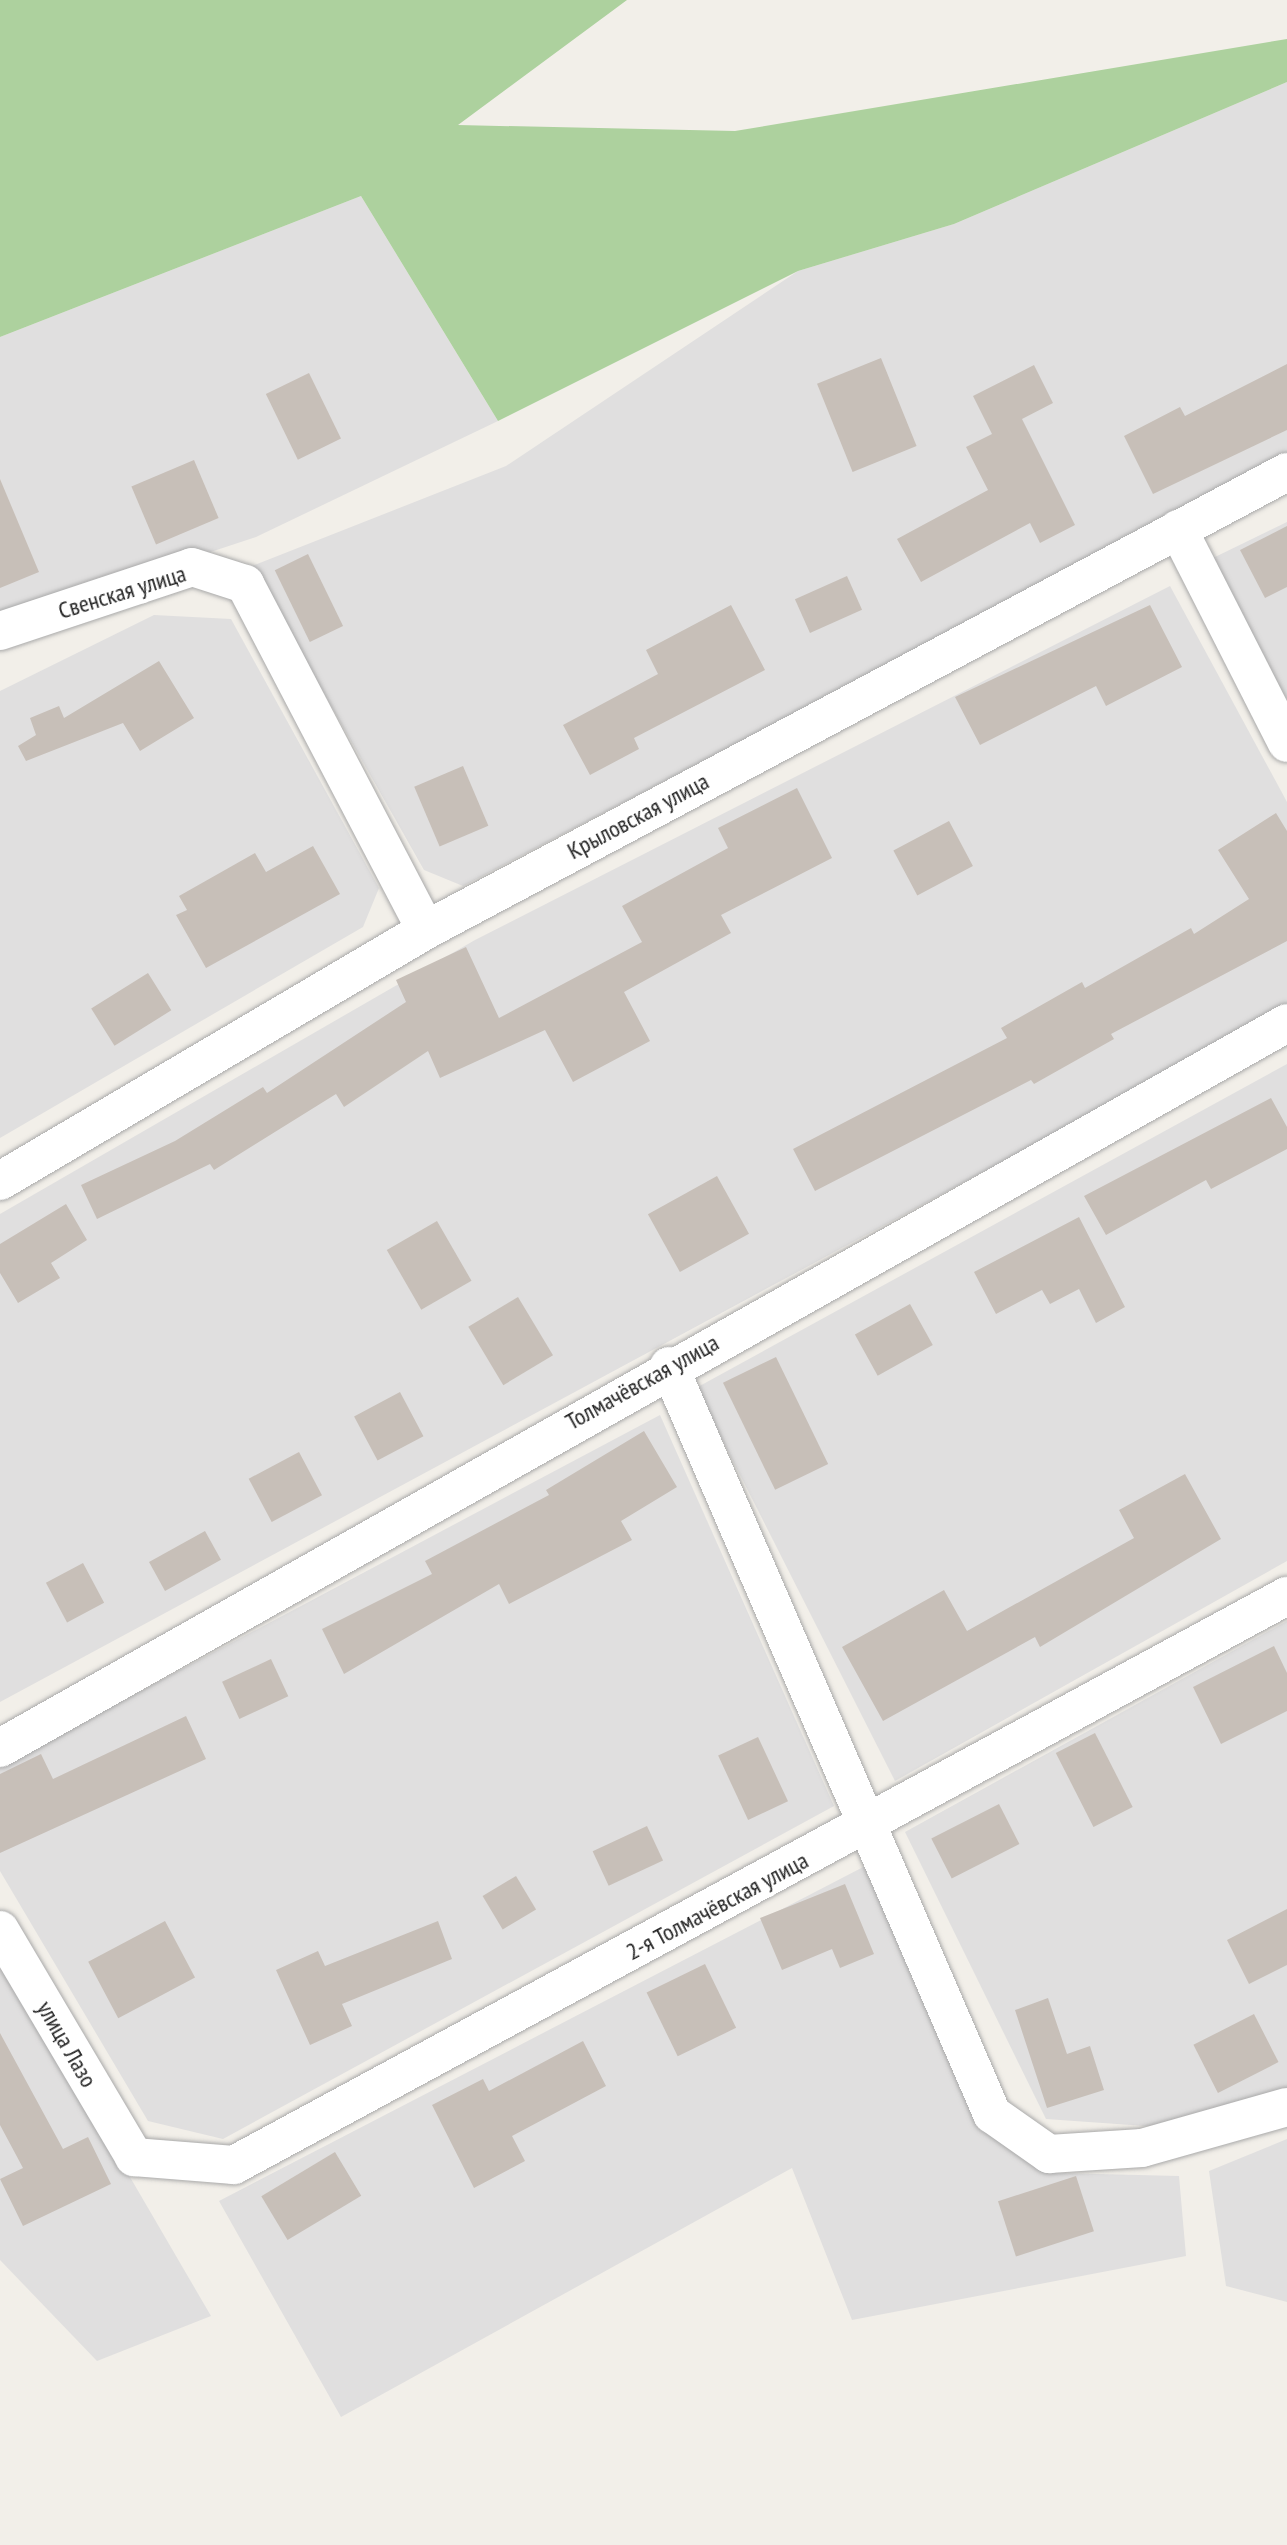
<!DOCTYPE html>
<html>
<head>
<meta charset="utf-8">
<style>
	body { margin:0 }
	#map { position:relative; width:1287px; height:2545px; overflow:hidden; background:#f2efe9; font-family:"PT Sans Narrow",sans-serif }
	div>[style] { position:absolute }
	.residential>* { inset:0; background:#e0dfdf }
	.forest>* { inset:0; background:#add19e }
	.building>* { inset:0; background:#c7bfb8; transform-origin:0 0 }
	.roads { filter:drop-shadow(0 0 2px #a9a9a9) drop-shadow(0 0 2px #a9a9a9) }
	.street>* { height:38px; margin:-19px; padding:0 19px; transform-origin:19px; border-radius:19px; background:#fff }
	span { translate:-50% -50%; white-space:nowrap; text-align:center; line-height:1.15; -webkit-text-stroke:8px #fff; paint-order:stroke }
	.street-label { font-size:24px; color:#222 }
</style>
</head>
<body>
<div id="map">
	<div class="residential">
		<div style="clip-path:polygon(1287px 82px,1287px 471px,1010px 601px,463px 886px,424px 870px,252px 566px,506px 466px,798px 271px,954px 224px)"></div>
		<div style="clip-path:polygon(361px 196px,498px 421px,256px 537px,150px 572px,0 636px,0 337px)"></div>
		<div style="clip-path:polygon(1287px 522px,1287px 700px,1213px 558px)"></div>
		<div style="clip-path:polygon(1170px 586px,1287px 802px,1287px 1008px,0 1702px,0 1214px,475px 940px)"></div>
		<div style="clip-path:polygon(154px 615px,231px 619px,379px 888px,363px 927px,0 1138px,0 691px)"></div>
		<div style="clip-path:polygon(1287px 1064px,1287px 1561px,895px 1781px,696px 1388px)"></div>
		<div style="clip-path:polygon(660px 1415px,834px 1806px,223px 2139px,148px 2121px,0 1871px,0 1766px)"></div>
		<div style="clip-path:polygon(1287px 1621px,1287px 2093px,1202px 2130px,1046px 2119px,905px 1832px)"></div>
		<div style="clip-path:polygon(869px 1864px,1024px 2151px,1057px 2173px,1179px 2176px,1186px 2256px,852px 2320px,792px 2168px,341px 2417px,219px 2201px)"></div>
		<div style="clip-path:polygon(0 1954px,211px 2316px,97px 2361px,0 2260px)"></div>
		<div style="clip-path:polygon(1287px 2139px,1287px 2302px,1226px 2286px,1209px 2171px)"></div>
	</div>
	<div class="forest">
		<div style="clip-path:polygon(0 0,627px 0,458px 125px,735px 131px,1287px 39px,1287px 82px,954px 224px,798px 271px,498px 421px,361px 196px,0 337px)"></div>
	</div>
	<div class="building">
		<div style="left:881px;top:358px;width:95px;height:69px;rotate:68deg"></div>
		<div style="clip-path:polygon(1287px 364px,1287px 430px,1153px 494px,1124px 436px,1180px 407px,1185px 416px)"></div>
		<div style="clip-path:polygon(1034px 365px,1053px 403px,1022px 419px,1075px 525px,1040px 543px,1030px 523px,921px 582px,897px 539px,988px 490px,966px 447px,992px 434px,973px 396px)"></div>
		<div style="left:309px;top:373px;width:73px;height:48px;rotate:64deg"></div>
		<div style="left:194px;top:460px;width:63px;height:68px;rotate:67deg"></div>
		<div style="clip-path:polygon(0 479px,39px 572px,0 588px)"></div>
		<div style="clip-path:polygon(1287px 526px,1287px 587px,1265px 598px,1240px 550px)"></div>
		<div style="left:308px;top:554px;width:80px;height:37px;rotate:64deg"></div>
		<div style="left:847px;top:576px;width:37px;height:57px;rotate:66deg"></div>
		<div style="clip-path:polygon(731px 605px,765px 670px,634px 738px,639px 749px,590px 775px,563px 725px,658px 674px,646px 650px)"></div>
		<div style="clip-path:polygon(1150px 605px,1182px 667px,1106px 706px,1096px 686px,980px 745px,955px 697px)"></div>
		<div style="clip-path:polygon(159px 661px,194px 718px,140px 751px,123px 723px,26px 761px,18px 746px,36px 735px,30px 718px,59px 706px,64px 718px)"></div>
		<div style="left:463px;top:766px;width:65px;height:53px;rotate:67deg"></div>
		<div style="clip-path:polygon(797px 788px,832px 858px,721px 915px,731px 933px,624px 992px,650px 1041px,573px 1082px,545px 1030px,440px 1078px,428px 1051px,344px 1107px,336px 1094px,214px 1170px,210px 1164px,97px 1219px,81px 1185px,175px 1141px,263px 1087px,267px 1093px,406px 1002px,396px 980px,466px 947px,499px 1018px,642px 942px,622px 906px,728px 848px,718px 828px)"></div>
		<div style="clip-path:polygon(1276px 813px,1287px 831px,1287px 941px,1111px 1034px,1114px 1039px,1034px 1084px,1031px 1080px,815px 1191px,793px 1149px,1007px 1038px,1001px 1028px,1082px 982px,1085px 988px,1191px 928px,1194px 934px,1249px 899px,1218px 850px)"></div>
		<div style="left:949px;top:821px;width:51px;height:63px;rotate:62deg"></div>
		<div style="clip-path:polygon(313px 846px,340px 894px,206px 968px,176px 915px,187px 910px,179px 896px,255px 853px,266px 872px)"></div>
		<div style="left:148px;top:973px;width:44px;height:67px;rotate:58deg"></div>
		<div style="clip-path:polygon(1271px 1098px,1287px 1127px,1287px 1149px,1211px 1189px,1206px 1180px,1106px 1235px,1084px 1196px)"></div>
		<div style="left:717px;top:1176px;width:66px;height:79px;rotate:61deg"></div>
		<div style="clip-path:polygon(66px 1204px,87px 1240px,51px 1263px,60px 1278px,18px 1303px,0 1273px,0 1244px)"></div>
		<div style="clip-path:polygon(1079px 1217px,1125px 1307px,1096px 1323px,1079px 1289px,1050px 1304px,1042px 1290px,996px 1314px,974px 1272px)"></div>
		<div style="left:437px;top:1221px;width:69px;height:58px;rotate:60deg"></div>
		<div style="left:518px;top:1297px;width:68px;height:58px;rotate:59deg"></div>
		<div style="left:910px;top:1304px;width:47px;height:63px;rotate:61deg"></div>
		<div style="left:776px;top:1357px;width:119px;height:59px;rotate:64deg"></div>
		<div style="left:400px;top:1392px;width:50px;height:52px;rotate:62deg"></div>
		<div style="clip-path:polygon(644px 1431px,677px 1487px,621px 1521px,632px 1540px,509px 1604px,499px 1584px,344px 1674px,322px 1629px,432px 1574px,425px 1561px,549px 1495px,546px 1490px)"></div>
		<div style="left:299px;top:1452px;width:49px;height:57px;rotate:62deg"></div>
		<div style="clip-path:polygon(1185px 1474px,1221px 1539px,1040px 1647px,1035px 1637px,883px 1721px,842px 1647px,944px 1590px,967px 1631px,1134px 1538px,1119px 1510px)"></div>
		<div style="left:205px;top:1531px;width:33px;height:64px;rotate:61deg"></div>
		<div style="left:83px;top:1563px;width:45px;height:42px;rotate:62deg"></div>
		<div style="clip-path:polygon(1274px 1646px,1287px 1673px,1287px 1711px,1221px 1744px,1193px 1687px)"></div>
		<div style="left:271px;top:1659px;width:41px;height:54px;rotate:65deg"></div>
		<div style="clip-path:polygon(186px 1716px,206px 1759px,0 1853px,0 1774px,41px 1754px,53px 1779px)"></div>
		<div style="left:1095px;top:1733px;width:83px;height:44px;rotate:63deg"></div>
		<div style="left:758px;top:1737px;width:71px;height:44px;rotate:65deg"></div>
		<div style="left:999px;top:1804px;width:45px;height:76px;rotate:63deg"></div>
		<div style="left:647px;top:1826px;width:38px;height:60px;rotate:65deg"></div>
		<div style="left:516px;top:1876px;width:39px;height:39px;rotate:59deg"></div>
		<div style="clip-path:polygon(845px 1884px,874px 1954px,840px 1968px,832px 1949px,782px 1970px,760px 1918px)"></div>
		<div style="clip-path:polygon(1287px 1909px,1287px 1965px,1249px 1984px,1227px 1940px)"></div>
		<div style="left:165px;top:1921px;width:64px;height:87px;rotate:62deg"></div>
		<div style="clip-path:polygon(438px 1921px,452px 1959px,342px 2004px,352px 2026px,310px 2045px,276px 1970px,318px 1951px,325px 1966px)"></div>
		<div style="left:705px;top:1964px;width:71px;height:65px;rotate:64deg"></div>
		<div style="clip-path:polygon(1048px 1998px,1067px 2054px,1090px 2046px,1104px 2090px,1047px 2108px,1015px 2010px)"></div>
		<div style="left:1254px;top:2014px;width:54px;height:68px;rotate:63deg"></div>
		<div style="clip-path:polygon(0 2033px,63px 2149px,88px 2137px,111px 2184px,23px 2226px,0 2179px,23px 2168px,0 2125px)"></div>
		<div style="clip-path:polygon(583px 2041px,606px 2086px,512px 2136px,525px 2161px,474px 2188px,432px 2105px,483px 2079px,489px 2091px)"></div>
		<div style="left:335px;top:2152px;width:51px;height:86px;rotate:59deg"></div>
		<div style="left:1076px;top:2176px;width:58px;height:82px;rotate:72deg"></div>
	</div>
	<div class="roads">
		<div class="street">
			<div style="left:1178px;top:529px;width:240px;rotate:63deg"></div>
			<div style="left:0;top:631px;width:202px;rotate:-18.4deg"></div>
			<div style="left:192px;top:567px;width:56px;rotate:17.8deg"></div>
			<div style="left:245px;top:584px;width:390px;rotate:62.4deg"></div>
			<div style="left:0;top:1181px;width:494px;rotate:-30.5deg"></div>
			<div style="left:426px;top:930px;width:975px;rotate:-28.01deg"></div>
			<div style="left:669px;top:1366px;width:815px;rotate:66.64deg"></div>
			<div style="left:992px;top:2114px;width:70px;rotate:35.1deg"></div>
			<div style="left:1049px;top:2154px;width:93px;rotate:-3.7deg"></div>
			<div style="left:1142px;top:2148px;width:151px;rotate:-15.8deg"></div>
			<div style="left:0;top:1748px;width:1477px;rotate:-29.39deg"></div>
			<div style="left:0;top:1930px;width:264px;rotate:59.4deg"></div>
			<div style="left:134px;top:2157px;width:100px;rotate:4.6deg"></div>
			<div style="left:234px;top:2165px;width:1197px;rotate:-28.39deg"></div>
		</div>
	</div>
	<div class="street-label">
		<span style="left:122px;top:592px;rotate:-17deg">Свенская улица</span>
		<span style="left:638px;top:816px;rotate:-28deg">Крыловская улица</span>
		<span style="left:642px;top:1382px;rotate:-29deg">Толмачёвская улица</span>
		<span style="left:717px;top:1906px;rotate:-28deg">2-я Толмачёвская улица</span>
		<span style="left:67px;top:2044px;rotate:60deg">улица Лазо</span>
	</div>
</div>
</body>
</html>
